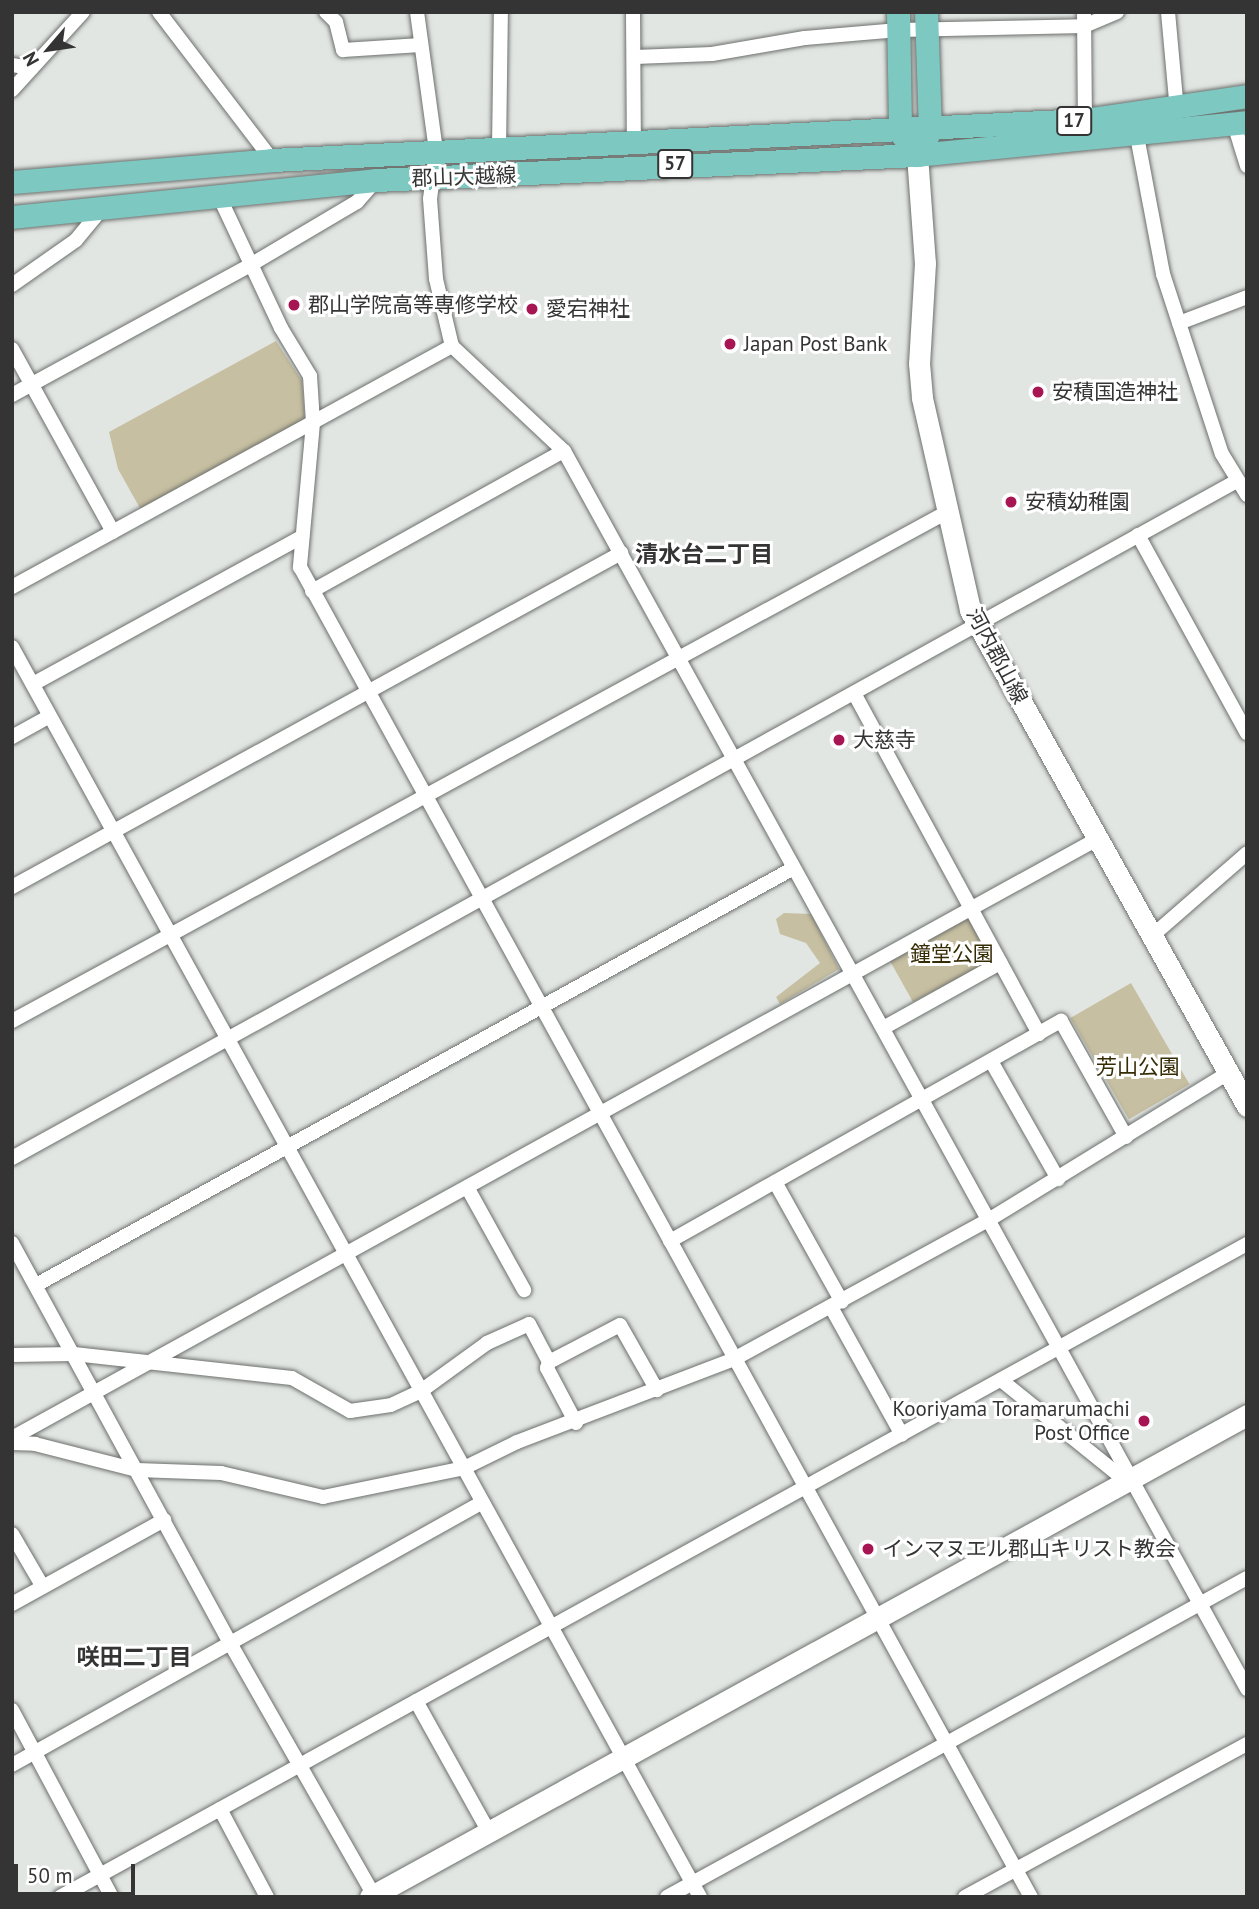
<!DOCTYPE html>
<html>
<head>
<meta charset="utf-8">
<style>
	body { margin:0 }
	#map { position:relative; width:1259px; height:1909px; overflow:hidden; background:#e2e6e3; font-family:"PT Sans","Noto Sans JP",sans-serif }
	div>[style] { position:absolute }
	.green>* { inset:0; background:#c7bfa1; transform-origin:0 0 }
	.roads { filter:drop-shadow(0 0 2px #6c706d) drop-shadow(0 0 2px #6c706d) }
	.street>* { height:14px; margin:-7px; padding:0 7px; transform-origin:7px; border-radius:7px; background:#fff }
	.secondary>* { height:21px; margin:-10.5px; padding:0 10.5px; transform-origin:10.5px; border-radius:10.5px; background:#fff }
	.primary>* { height:23px; margin:-11.5px; padding:0 11.5px; transform-origin:11.5px; border-radius:11.5px; background:#7ec8c2 }
	.dots>* { width:19px; height:19px; translate:-50% -50%; box-sizing:border-box; border:4px solid #fff; border-radius:50% }
	span { translate:-50% -50%; white-space:nowrap; text-align:center; line-height:1.15; -webkit-text-stroke:6px #fff; paint-order:stroke }
	.shield-label span { padding:2px 5px; background:#fff; border:2px solid; border-radius:5px; -webkit-text-stroke-width:0 }
	.shield-label { font-size:19px; color:#333433; font-weight:700 }
	.street-label { font-size:21px; color:#333433 }
	.poi-label { font-size:21px; color:#333433 }
	.left { translate:0 -50%; text-align:left }
	.right { translate:-100% -50%; text-align:right }
	.park-label { font-size:21px; color:#362c04 }
	.neighbourhood-label { font-size:23px; color:#333433; font-weight:700 }
	.frame { position:absolute; inset:0; border:14px solid #333433; pointer-events:none }
	.north { position:absolute; left:14px; top:14px; width:70px; height:70px; -webkit-text-stroke:5px #fff; paint-order:stroke; rotate:241deg; font-size:19px; font-weight:700; line-height:28px; text-align:center; color:#333433 }
	.north::after { content:''; display:block; margin:auto; width:24px; height:32px; background:#333433; clip-path:polygon(50% 0,100% 100%,50% 72%,0 100%) }
	.scale { position:absolute; left:14px; top:1864px; width:121px; height:32px; box-sizing:border-box; border:4px solid #333433; border-top:0; padding-left:9px; font-size:21px; line-height:24px; white-space:nowrap; color:#333433; -webkit-text-stroke:5px #fff; paint-order:stroke }
</style>
</head>
<body>
<div id="map">
	<div class="green">
		<div style="clip-path:polygon(276px 341px,302px 381px,305px 421px,141px 510px,118px 469px,109px 432px)"></div>
		<div style="clip-path:polygon(784px 913px,811px 914px,839px 969px,780px 1004px,776px 997px,820px 963px,806px 943px,780px 934px,776px 919px)"></div>
		<div style="clip-path:polygon(968px 917px,990px 956px,988px 963px,913px 1002px,890px 961px)"></div>
		<div style="left:1131px;top:983px;width:117px;height:70px;rotate:60deg"></div>
	</div>
	<div class="roads">
		<div class="street">
			<div style="left:159px;top:12px;width:186px;rotate:52.6deg"></div>
			<div style="left:326px;top:12px;width:14px;rotate:45deg"></div>
			<div style="left:336px;top:22px;width:29px;rotate:76deg"></div>
			<div style="left:343px;top:50px;width:78px;rotate:-3.7deg"></div>
			<div style="left:417px;top:12px;width:140px;rotate:82.2deg"></div>
			<div style="left:436px;top:151px;width:48px;rotate:97.1deg"></div>
			<div style="left:430px;top:199px;width:80px;rotate:85.7deg"></div>
			<div style="left:436px;top:279px;width:69px;rotate:76.6deg"></div>
			<div style="left:452px;top:346px;width:154px;rotate:43.2deg"></div>
			<div style="left:564px;top:451px;width:1414px;rotate:61.11deg"></div>
			<div style="left:633px;top:12px;width:130px;rotate:89.6deg"></div>
			<div style="left:1084px;top:12px;width:108px;rotate:89.5deg"></div>
			<div style="left:1168px;top:12px;width:98px;rotate:84.8deg"></div>
			<div style="left:635px;top:57px;width:77px;rotate:-2.2deg"></div>
			<div style="left:712px;top:54px;width:94px;rotate:-9.8deg"></div>
			<div style="left:805px;top:38px;width:94px;rotate:-4.9deg"></div>
			<div style="left:899px;top:30px;width:185px;rotate:-1.2deg"></div>
			<div style="left:1084px;top:26px;width:36px;rotate:-23deg"></div>
			<div style="left:12px;top:65px;width:20px;rotate:9deg"></div>
			<div style="left:12px;top:90px;width:105px;rotate:-47.7deg"></div>
			<div style="left:1234px;top:124px;width:44px;rotate:72.8deg"></div>
			<div style="left:1137px;top:136px;width:140px;rotate:79.3deg"></div>
			<div style="left:1163px;top:274px;width:189px;rotate:71.9deg"></div>
			<div style="left:1222px;top:454px;width:48px;rotate:58.6deg"></div>
			<div style="left:499px;top:148px;width:136px;rotate:-89.2deg"></div>
			<div style="left:218px;top:194px;width:148px;rotate:64.8deg"></div>
			<div style="left:281px;top:328px;width:56px;rotate:58.9deg"></div>
			<div style="left:310px;top:376px;width:47px;rotate:86.3deg"></div>
			<div style="left:313px;top:423px;width:145px;rotate:95.2deg"></div>
			<div style="left:300px;top:567px;width:1518px;rotate:61.21deg"></div>
			<div style="left:12px;top:285px;width:78px;rotate:-35.1deg"></div>
			<div style="left:76px;top:240px;width:45px;rotate:-50.4deg"></div>
			<div style="left:1179px;top:323px;width:73px;rotate:-20.9deg"></div>
			<div style="left:12px;top:349px;width:209px;rotate:61.1deg"></div>
			<div style="left:12px;top:395px;width:273px;rotate:-28.6deg"></div>
			<div style="left:252px;top:264px;width:122px;rotate:-30.6deg"></div>
			<div style="left:357px;top:202px;width:29px;rotate:-49deg"></div>
			<div style="left:1138px;top:535px;width:226px;rotate:61.2deg"></div>
			<div style="left:12px;top:587px;width:502px;rotate:-28.71deg"></div>
			<div style="left:312px;top:591px;width:288px;rotate:-29.1deg"></div>
			<div style="left:12px;top:647px;width:1427px;rotate:61.17deg"></div>
			<div style="left:33px;top:684px;width:307px;rotate:-28.7deg"></div>
			<div style="left:854px;top:693px;width:388px;rotate:61.5deg"></div>
			<div style="left:12px;top:737px;width:43px;rotate:-28.9deg"></div>
			<div style="left:12px;top:887px;width:695px;rotate:-28.74deg"></div>
			<div style="left:1152px;top:936px;width:126px;rotate:-41.1deg"></div>
			<div style="left:12px;top:1021px;width:1065px;rotate:-28.56deg"></div>
			<div style="left:885px;top:1027px;width:132px;rotate:-29.1deg"></div>
			<div style="left:991px;top:1061px;width:136px;rotate:60.4deg"></div>
			<div style="left:12px;top:1158px;width:1397px;rotate:-28.93deg"></div>
			<div style="left:775px;top:1182px;width:137px;rotate:60.8deg"></div>
			<div style="left:467px;top:1187px;width:118px;rotate:61deg"></div>
			<div style="left:670px;top:1241px;width:449px;rotate:-29.4deg"></div>
			<div style="left:1061px;top:1021px;width:133px;rotate:60.7deg"></div>
			<div style="left:12px;top:1243px;width:456px;rotate:61.4deg"></div>
			<div style="left:230px;top:1643px;width:292px;rotate:60.3deg"></div>
			<div style="left:36px;top:1285px;width:865px;rotate:-28.82deg"></div>
			<div style="left:831px;top:1307px;width:146px;rotate:61deg"></div>
			<div style="left:12px;top:1355px;width:62px;rotate:-0.9deg"></div>
			<div style="left:74px;top:1354px;width:219px;rotate:6.3deg"></div>
			<div style="left:292px;top:1378px;width:67px;rotate:29.6deg"></div>
			<div style="left:350px;top:1411px;width:41px;rotate:-8.3deg"></div>
			<div style="left:391px;top:1405px;width:33px;rotate:-25deg"></div>
			<div style="left:421px;top:1391px;width:82px;rotate:-36deg"></div>
			<div style="left:487px;top:1343px;width:46px;rotate:-24.3deg"></div>
			<div style="left:529px;top:1324px;width:43px;rotate:62.2deg"></div>
			<div style="left:1001px;top:1380px;width:159px;rotate:38.9deg"></div>
			<div style="left:576px;top:1423px;width:62px;rotate:-117.8deg"></div>
			<div style="left:547px;top:1368px;width:6px;rotate:-72deg"></div>
			<div style="left:549px;top:1362px;width:80px;rotate:-27.5deg"></div>
			<div style="left:620px;top:1325px;width:75px;rotate:60.4deg"></div>
			<div style="left:12px;top:1438px;width:1242px;rotate:-28.9deg"></div>
			<div style="left:12px;top:1443px;width:23px;rotate:2deg"></div>
			<div style="left:35px;top:1444px;width:105px;rotate:14.3deg"></div>
			<div style="left:137px;top:1470px;width:84px;rotate:2deg"></div>
			<div style="left:221px;top:1473px;width:105px;rotate:13.2deg"></div>
			<div style="left:323px;top:1497px;width:144px;rotate:-11.6deg"></div>
			<div style="left:464px;top:1468px;width:59px;rotate:-26.1deg"></div>
			<div style="left:517px;top:1442px;width:232px;rotate:-20.9deg"></div>
			<div style="left:734px;top:1359px;width:292px;rotate:-28.7deg"></div>
			<div style="left:990px;top:1219px;width:279px;rotate:-31.5deg"></div>
			<div style="left:12px;top:1534px;width:61px;rotate:59.7deg"></div>
			<div style="left:12px;top:1604px;width:174px;rotate:-28.9deg"></div>
			<div style="left:416px;top:1701px;width:150px;rotate:60.9deg"></div>
			<div style="left:12px;top:1710px;width:212px;rotate:61.9deg"></div>
			<div style="left:12px;top:1765px;width:537px;rotate:-29.19deg"></div>
			<div style="left:220px;top:1809px;width:100px;rotate:61.9deg"></div>
			<div style="left:60px;top:1897px;width:1355px;rotate:-28.82deg"></div>
			<div style="left:667px;top:1897px;width:662px;rotate:-28.81deg"></div>
			<div style="left:965px;top:1897px;width:321px;rotate:-28.5deg"></div>
		</div>
		<div class="secondary">
			<div style="left:917px;top:155px;width:108px;rotate:85.8deg"></div>
			<div style="left:925px;top:263px;width:100px;rotate:93.4deg"></div>
			<div style="left:919px;top:363px;width:35px;rotate:85deg"></div>
			<div style="left:922px;top:398px;width:217px;rotate:77.2deg"></div>
			<div style="left:970px;top:610px;width:568px;rotate:60.82deg"></div>
			<div style="left:370px;top:1897px;width:1001px;rotate:-28.79deg"></div>
		</div>
		<div class="primary">
			<div style="left:898px;top:12px;width:120px;rotate:89deg"></div>
			<div style="left:900px;top:132px;width:15px;rotate:53deg"></div>
			<div style="left:923px;top:143px;width:14px;rotate:-60deg"></div>
			<div style="left:930px;top:131px;width:119px;rotate:-91.9deg"></div>
			<div style="left:12px;top:182px;width:261px;rotate:-4.8deg"></div>
			<div style="left:272px;top:160px;width:814px;rotate:-2.82deg"></div>
			<div style="left:1085px;top:120px;width:164px;rotate:-8.4deg"></div>
			<div style="left:12px;top:217px;width:366px;rotate:-5.8deg"></div>
			<div style="left:376px;top:180px;width:542px;rotate:-2.65deg"></div>
			<div style="left:917px;top:155px;width:332px;rotate:-5.7deg"></div>
		</div>
	</div>
	<div class="dots">
		<div style="left:294px;top:305px;background:#a71553"></div>
		<div style="left:532px;top:309px;background:#a71553"></div>
		<div style="left:730px;top:344px;background:#a71553"></div>
		<div style="left:1038px;top:392px;background:#a71553"></div>
		<div style="left:1011px;top:502px;background:#a71553"></div>
		<div style="left:839px;top:740px;background:#a71553"></div>
		<div style="left:1144px;top:1421px;background:#a71553"></div>
		<div style="left:868px;top:1549px;background:#a71553"></div>
	</div>
	<div class="shield-label">
		<span style="left:1074px;top:121px">17</span>
		<span style="left:675px;top:164px">57</span>
	</div>
	<div class="street-label">
		<span style="left:464px;top:177px;rotate:-2deg">郡山大越線</span>
		<span style="left:997px;top:656px;rotate:62deg">河内郡山線</span>
	</div>
	<div class="poi-label">
		<span class="left" style="left:308px;top:305px">郡山学院高等専修学校</span>
		<span class="left" style="left:546px;top:309px">愛宕神社</span>
		<span class="left" style="left:744px;top:344px">Japan Post Bank</span>
		<span class="left" style="left:1052px;top:392px">安積国造神社</span>
		<span class="left" style="left:1025px;top:502px">安積幼稚園</span>
		<span class="left" style="left:853px;top:740px">大慈寺</span>
		<span class="right" style="left:1130px;top:1421px">Kooriyama Toramarumachi<br>Post Office</span>
		<span class="left" style="left:882px;top:1549px">インマヌエル郡山キリスト教会</span>
	</div>
	<div class="park-label">
		<span style="left:952px;top:954px">鐘堂公園</span>
		<span style="left:1138px;top:1067px">芳山公園</span>
	</div>
	<div class="neighbourhood-label">
		<span style="left:704px;top:554px">清水台二丁目</span>
		<span style="left:134px;top:1657px">咲田二丁目</span>
	</div>
	<div class="frame"></div>
	<div class="north">N</div>
	<div class="scale">50 m</div>
</div>
</body>
</html>
